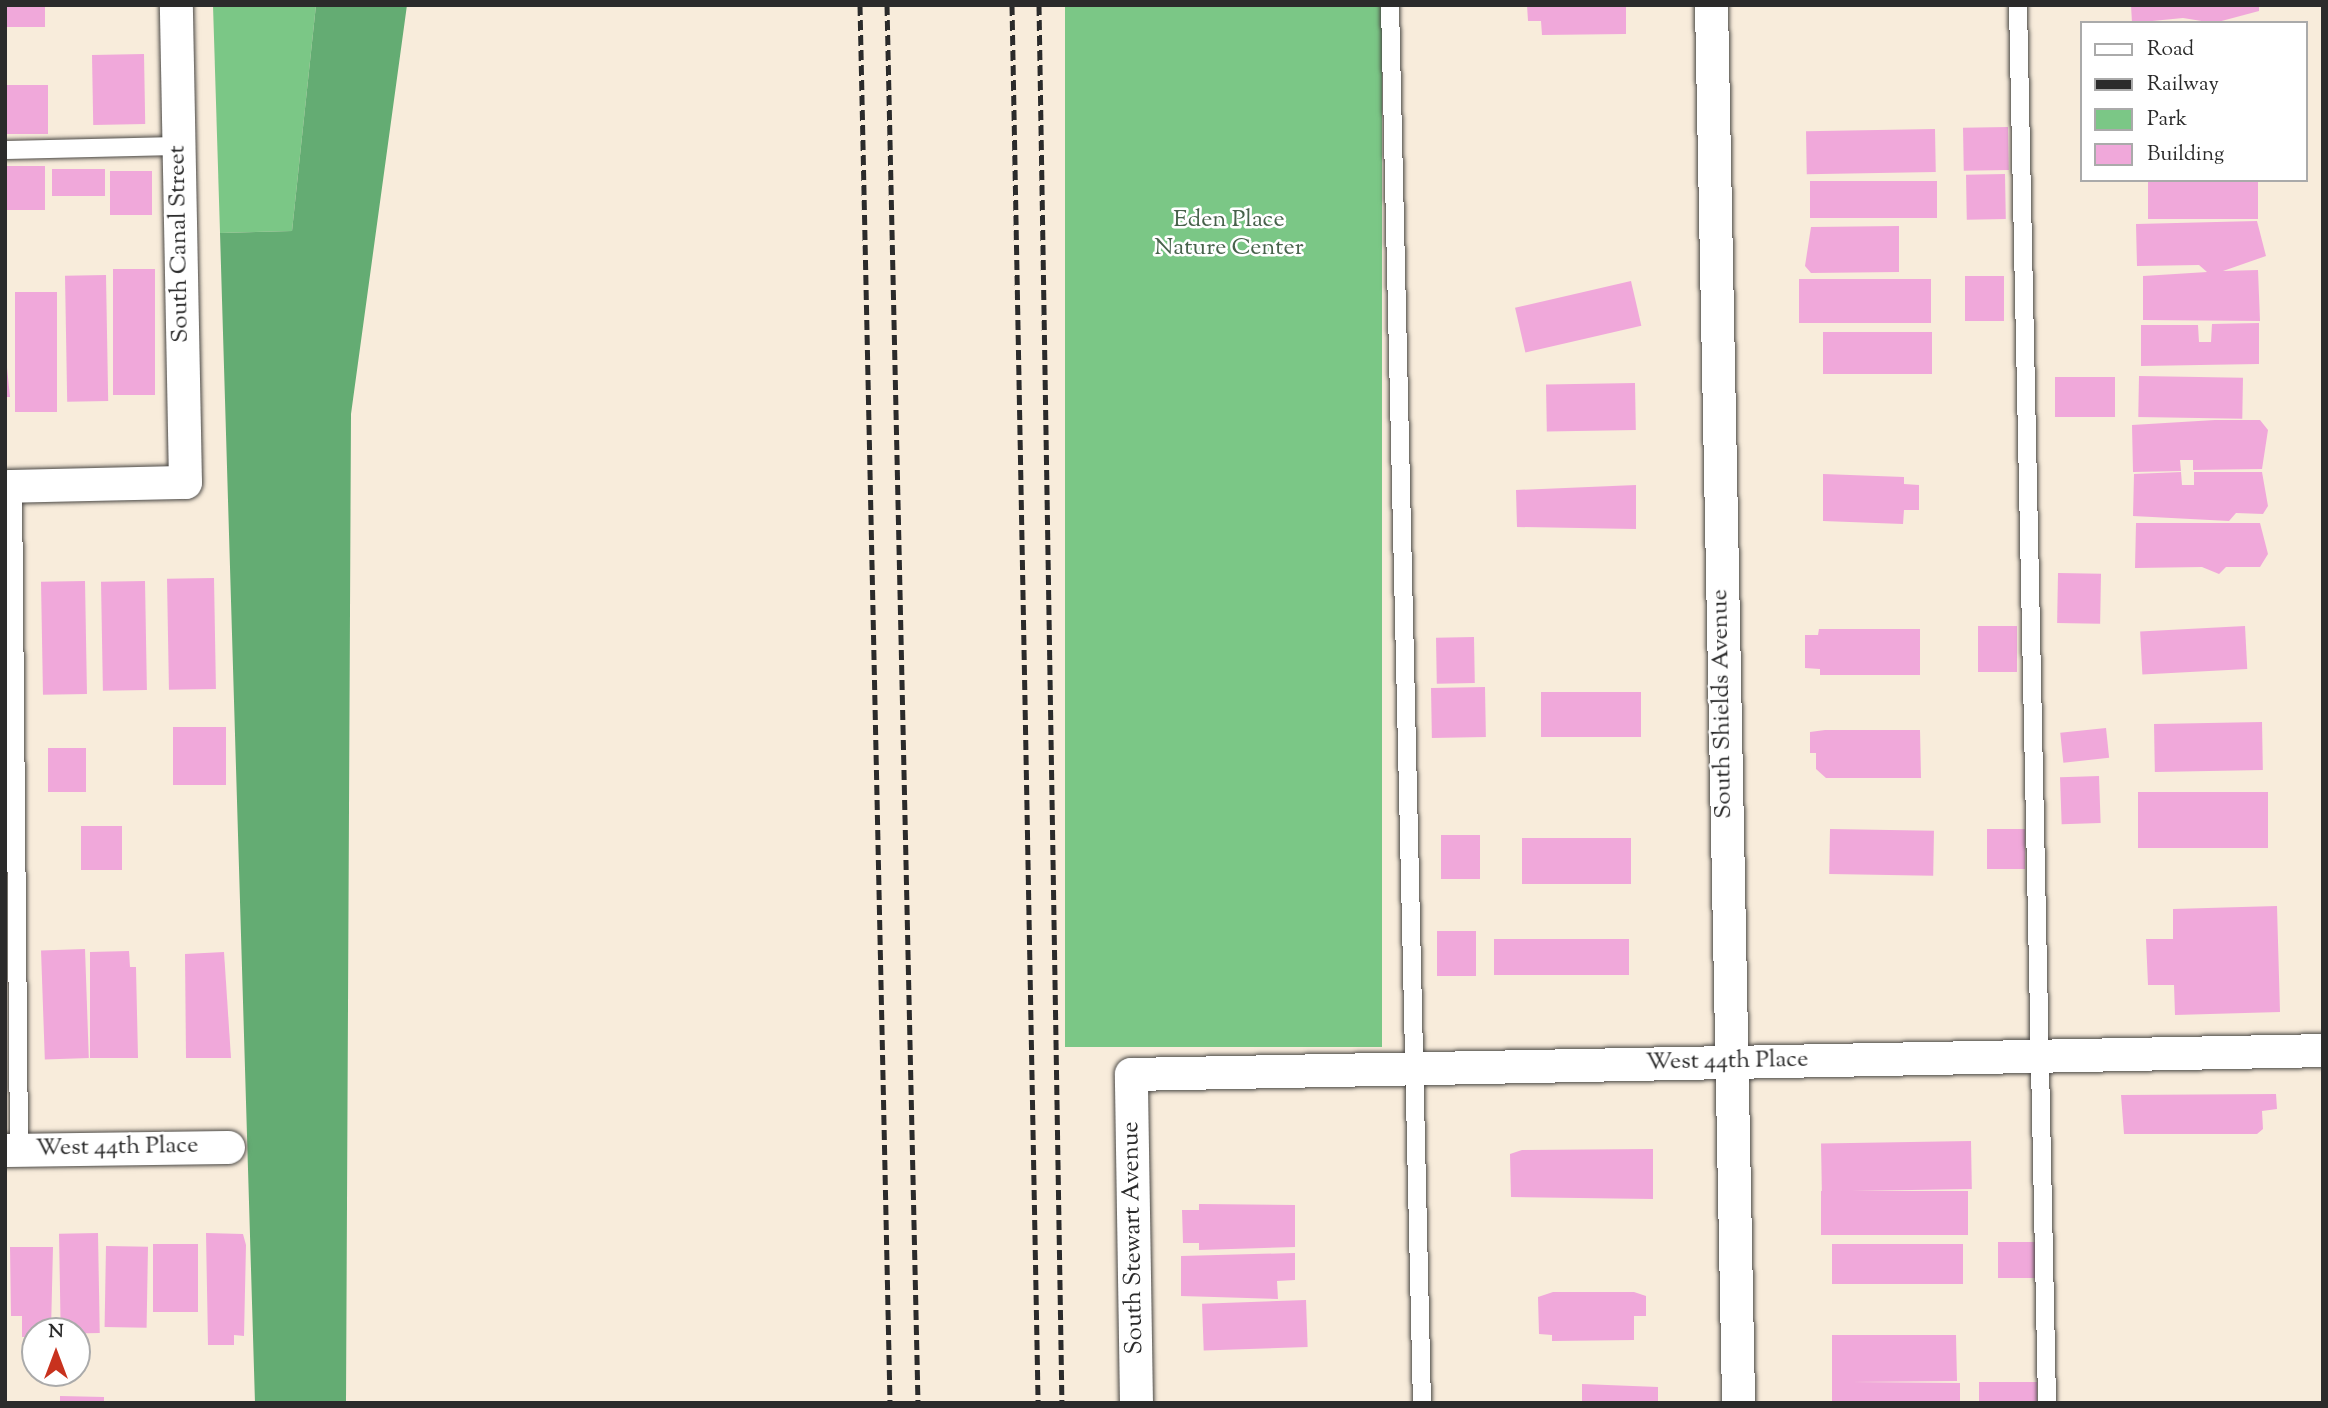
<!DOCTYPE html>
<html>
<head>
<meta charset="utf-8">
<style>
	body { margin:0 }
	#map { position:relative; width:2328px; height:1408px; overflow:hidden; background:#f8ecdb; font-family:"Sorts Mill Goudy",serif }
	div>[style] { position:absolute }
	.green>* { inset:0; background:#7bc786; transform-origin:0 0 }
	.forest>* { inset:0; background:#64ac73 }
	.building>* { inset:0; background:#f0a8da; transform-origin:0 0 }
	.roads { filter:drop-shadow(0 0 2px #4a4845) drop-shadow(0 0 2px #4a4845) }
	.lane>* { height:18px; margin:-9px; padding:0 9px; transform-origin:9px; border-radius:9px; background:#fff }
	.street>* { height:33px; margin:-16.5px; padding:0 16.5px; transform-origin:16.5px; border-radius:16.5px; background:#fff }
	.rail>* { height:5px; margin-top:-2.5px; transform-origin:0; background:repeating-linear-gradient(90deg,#2b2b2b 0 10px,transparent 0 15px) }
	span { translate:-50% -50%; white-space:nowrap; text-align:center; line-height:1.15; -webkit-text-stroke:5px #fff; paint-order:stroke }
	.park-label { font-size:24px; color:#47624b }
	.street-label { font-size:24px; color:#2b2b2b }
	.frame { position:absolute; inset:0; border:7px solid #2b2b2b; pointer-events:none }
	.legend { position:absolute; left:2080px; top:21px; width:228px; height:161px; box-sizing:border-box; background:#fff; border:2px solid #aaa; margin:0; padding:9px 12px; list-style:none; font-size:21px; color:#2b2b2b }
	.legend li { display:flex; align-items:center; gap:14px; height:35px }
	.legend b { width:35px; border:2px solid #aaa }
	.north { position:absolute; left:21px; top:1317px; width:70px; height:70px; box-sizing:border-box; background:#fff; border:2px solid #aaa; border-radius:50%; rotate:0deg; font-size:19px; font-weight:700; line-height:28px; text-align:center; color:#2b2b2b }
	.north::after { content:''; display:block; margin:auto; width:24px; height:32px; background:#c8321e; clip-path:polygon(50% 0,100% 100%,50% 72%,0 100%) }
</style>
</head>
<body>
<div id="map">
	<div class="green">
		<div style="clip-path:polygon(213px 5px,316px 5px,292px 231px,220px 233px)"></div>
		<div style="left:1065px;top:5px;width:317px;height:1042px"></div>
	</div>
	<div class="forest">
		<div style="clip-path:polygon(316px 5px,407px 5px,351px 414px,346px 1403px,255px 1403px,220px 233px,292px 231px)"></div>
	</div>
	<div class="building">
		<div style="left:5px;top:5px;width:40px;height:22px"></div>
		<div style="clip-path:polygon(1527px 5px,1626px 5px,1626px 34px,1542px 35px,1541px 21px,1528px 21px)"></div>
		<div style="clip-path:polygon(2131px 5px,2259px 5px,2259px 11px,2214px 23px,2183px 18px,2132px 23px)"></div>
		<div style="left:144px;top:54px;width:70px;height:52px;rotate:89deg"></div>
		<div style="left:5px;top:85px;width:43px;height:49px"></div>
		<div style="left:2008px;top:127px;width:43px;height:45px;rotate:89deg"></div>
		<div style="left:1935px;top:129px;width:43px;height:129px;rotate:89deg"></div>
		<div style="left:45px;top:166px;width:44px;height:40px;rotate:90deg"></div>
		<div style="left:52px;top:169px;width:53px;height:27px"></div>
		<div style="left:152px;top:171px;width:44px;height:42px;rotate:90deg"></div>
		<div style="left:2005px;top:174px;width:45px;height:39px;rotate:89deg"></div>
		<div style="left:2148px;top:180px;width:110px;height:39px"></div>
		<div style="left:1810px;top:181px;width:127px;height:37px"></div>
		<div style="clip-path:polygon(2257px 221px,2266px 256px,2223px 271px,2258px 270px,2260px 321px,2143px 320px,2143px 276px,2207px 272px,2199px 265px,2137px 266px,2136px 224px)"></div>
		<div style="clip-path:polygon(1899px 226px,1899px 272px,1811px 273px,1805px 266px,1811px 227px)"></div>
		<div style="left:113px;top:269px;width:42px;height:126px"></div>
		<div style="left:106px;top:275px;width:126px;height:41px;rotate:89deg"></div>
		<div style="left:1965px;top:276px;width:39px;height:45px"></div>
		<div style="left:1931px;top:279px;width:44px;height:132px;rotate:90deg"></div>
		<div style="left:1631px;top:281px;width:46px;height:119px;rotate:77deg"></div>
		<div style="left:15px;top:292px;width:42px;height:120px"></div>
		<div style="clip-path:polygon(2259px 323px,2259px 364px,2141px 366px,2141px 325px,2198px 325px,2199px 342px,2211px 342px,2212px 324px)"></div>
		<div style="left:1932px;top:332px;width:42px;height:109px;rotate:90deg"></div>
		<div style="clip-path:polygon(5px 348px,10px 397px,5px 397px)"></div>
		<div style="left:2139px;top:376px;width:104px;height:41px;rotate:1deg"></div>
		<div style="left:2115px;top:377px;width:40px;height:60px;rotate:90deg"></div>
		<div style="left:1635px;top:383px;width:47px;height:89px;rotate:89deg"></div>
		<div style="clip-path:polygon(2215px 420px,2260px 420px,2268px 430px,2262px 469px,2193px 470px,2193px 460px,2180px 460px,2181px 471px,2133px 472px,2132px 425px)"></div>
		<div style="clip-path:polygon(2181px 472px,2182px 485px,2194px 485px,2194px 472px,2262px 472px,2268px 506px,2263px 514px,2236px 513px,2229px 521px,2133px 516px,2134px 474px)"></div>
		<div style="clip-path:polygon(1823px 474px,1904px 477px,1904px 484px,1919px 485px,1919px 510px,1904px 510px,1903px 524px,1823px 521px)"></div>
		<div style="clip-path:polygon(1636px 485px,1636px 529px,1517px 527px,1516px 490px)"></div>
		<div style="clip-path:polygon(2136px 523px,2260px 523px,2268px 554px,2260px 567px,2226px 567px,2219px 574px,2202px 567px,2135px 568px)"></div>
		<div style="left:2058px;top:573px;width:43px;height:50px;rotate:1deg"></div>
		<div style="left:214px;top:578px;width:111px;height:47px;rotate:89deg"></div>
		<div style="left:85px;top:581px;width:113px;height:44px;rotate:89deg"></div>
		<div style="left:145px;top:581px;width:109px;height:44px;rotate:89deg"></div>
		<div style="left:1978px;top:626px;width:39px;height:46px"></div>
		<div style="left:2245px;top:626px;width:43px;height:105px;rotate:87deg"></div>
		<div style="clip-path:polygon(1819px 629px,1920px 629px,1920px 675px,1820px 675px,1820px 669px,1805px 668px,1805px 635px,1818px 635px)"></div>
		<div style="left:1474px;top:637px;width:46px;height:38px;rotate:89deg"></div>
		<div style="left:1485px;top:687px;width:50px;height:54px;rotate:89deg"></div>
		<div style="left:1541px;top:692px;width:100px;height:45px"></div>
		<div style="left:2262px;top:722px;width:48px;height:108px;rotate:89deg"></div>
		<div style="left:226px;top:727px;width:58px;height:53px;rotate:90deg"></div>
		<div style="left:2106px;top:728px;width:30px;height:46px;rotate:84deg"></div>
		<div style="clip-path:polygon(1825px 730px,1920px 730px,1921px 778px,1826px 778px,1816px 769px,1816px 753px,1810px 753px,1810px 732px)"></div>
		<div style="left:48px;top:748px;width:38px;height:44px"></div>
		<div style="left:2099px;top:776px;width:47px;height:39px;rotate:88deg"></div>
		<div style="left:2268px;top:792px;width:56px;height:130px;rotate:90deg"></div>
		<div style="left:122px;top:826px;width:44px;height:41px;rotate:90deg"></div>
		<div style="left:1830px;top:829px;width:104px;height:45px;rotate:1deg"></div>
		<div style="left:2025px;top:829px;width:40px;height:38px;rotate:90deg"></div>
		<div style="left:1480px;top:835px;width:44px;height:39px;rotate:90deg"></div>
		<div style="left:1522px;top:838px;width:109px;height:46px"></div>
		<div style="clip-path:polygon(2277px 906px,2280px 1012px,2175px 1015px,2174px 985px,2148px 985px,2146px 939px,2173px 939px,2173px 909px)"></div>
		<div style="left:1437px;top:931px;width:39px;height:45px"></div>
		<div style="left:1494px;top:939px;width:135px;height:36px"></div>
		<div style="left:85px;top:949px;width:109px;height:44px;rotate:88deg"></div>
		<div style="clip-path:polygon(129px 951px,130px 967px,136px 967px,138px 1058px,90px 1058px,90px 952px)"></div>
		<div style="clip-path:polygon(224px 952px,231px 1058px,186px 1058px,185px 954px)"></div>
		<div style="clip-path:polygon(2276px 1094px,2277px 1109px,2262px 1111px,2263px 1129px,2257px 1134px,2124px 1134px,2121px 1095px)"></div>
		<div style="left:1971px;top:1141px;width:48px;height:150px;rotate:89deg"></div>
		<div style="clip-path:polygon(1653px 1149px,1653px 1199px,1511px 1197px,1510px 1154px,1522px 1150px)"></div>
		<div style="left:1968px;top:1191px;width:44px;height:147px;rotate:90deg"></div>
		<div style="clip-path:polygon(1199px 1204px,1295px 1205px,1295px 1247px,1199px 1250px,1199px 1243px,1183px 1243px,1182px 1210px,1199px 1210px)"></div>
		<div style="left:98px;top:1233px;width:100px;height:39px;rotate:89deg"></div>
		<div style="clip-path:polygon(206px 1233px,243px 1234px,246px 1245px,244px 1336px,234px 1335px,234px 1345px,208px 1345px)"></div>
		<div style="left:1998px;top:1242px;width:45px;height:36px"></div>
		<div style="left:198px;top:1244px;width:68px;height:45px;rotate:90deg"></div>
		<div style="left:1963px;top:1244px;width:40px;height:131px;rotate:90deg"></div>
		<div style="left:106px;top:1246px;width:42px;height:81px;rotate:1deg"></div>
		<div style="clip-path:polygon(10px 1247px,53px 1247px,51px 1331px,35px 1331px,35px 1337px,22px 1337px,22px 1316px,11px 1316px)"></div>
		<div style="clip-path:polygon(1295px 1253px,1295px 1280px,1277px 1281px,1278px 1299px,1181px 1296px,1181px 1256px)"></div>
		<div style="clip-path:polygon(1553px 1292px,1634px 1292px,1646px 1296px,1646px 1316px,1634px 1316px,1634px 1340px,1552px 1341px,1552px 1335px,1539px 1334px,1538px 1297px)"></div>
		<div style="left:1306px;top:1300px;width:47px;height:104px;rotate:88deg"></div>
		<div style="clip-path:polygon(1832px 1335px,1956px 1335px,1957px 1381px,1852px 1382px,1960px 1383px,1960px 1403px,1832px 1403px)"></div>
		<div style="left:1979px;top:1382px;width:58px;height:21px"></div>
		<div style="clip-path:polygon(1582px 1384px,1658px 1387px,1658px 1403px,1582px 1403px)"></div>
		<div style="clip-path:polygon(60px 1396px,104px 1397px,104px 1403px,60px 1403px)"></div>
	</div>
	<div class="roads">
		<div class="lane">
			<div style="left:1390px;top:5px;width:1398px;rotate:88.69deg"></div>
			<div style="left:2018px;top:5px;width:1398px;rotate:88.81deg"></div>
			<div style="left:5px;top:150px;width:173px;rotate:-1.3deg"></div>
			<div style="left:13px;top:485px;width:665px;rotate:89.48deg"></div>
		</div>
		<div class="street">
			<div style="left:1711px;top:5px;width:1398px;rotate:88.89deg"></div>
			<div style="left:5px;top:486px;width:180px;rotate:-1.3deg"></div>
			<div style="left:185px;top:482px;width:477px;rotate:-91.1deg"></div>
			<div style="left:5px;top:1150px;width:223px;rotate:-0.8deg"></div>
			<div style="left:1136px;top:1403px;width:329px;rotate:-90.9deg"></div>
			<div style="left:1131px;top:1074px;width:1192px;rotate:-1.15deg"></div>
		</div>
	</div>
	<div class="rail">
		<div style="left:860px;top:5px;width:1398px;rotate:88.77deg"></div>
		<div style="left:887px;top:5px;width:1398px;rotate:88.73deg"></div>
		<div style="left:1012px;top:5px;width:1398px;rotate:88.93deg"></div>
		<div style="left:1039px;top:5px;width:1398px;rotate:89.06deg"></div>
	</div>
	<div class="park-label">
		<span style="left:1229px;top:235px">Eden Place<br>Nature Center</span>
	</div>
	<div class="street-label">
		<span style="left:180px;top:244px;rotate:-91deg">South Canal Street</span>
		<span style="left:1723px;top:704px;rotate:-91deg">South Shields Avenue</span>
		<span style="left:1727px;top:1062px;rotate:-1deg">West 44th Place</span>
		<span style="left:117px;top:1148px;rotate:-1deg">West 44th Place</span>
		<span style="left:1134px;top:1238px;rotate:-91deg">South Stewart Avenue</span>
	</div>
	<div class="frame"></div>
	<ul class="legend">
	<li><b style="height:9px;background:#fff"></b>Road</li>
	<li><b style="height:9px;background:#2b2b2b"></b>Railway</li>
	<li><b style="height:19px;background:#7bc786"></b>Park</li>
	<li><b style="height:19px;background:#f0a8da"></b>Building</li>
	</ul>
	<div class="north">N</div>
</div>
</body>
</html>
